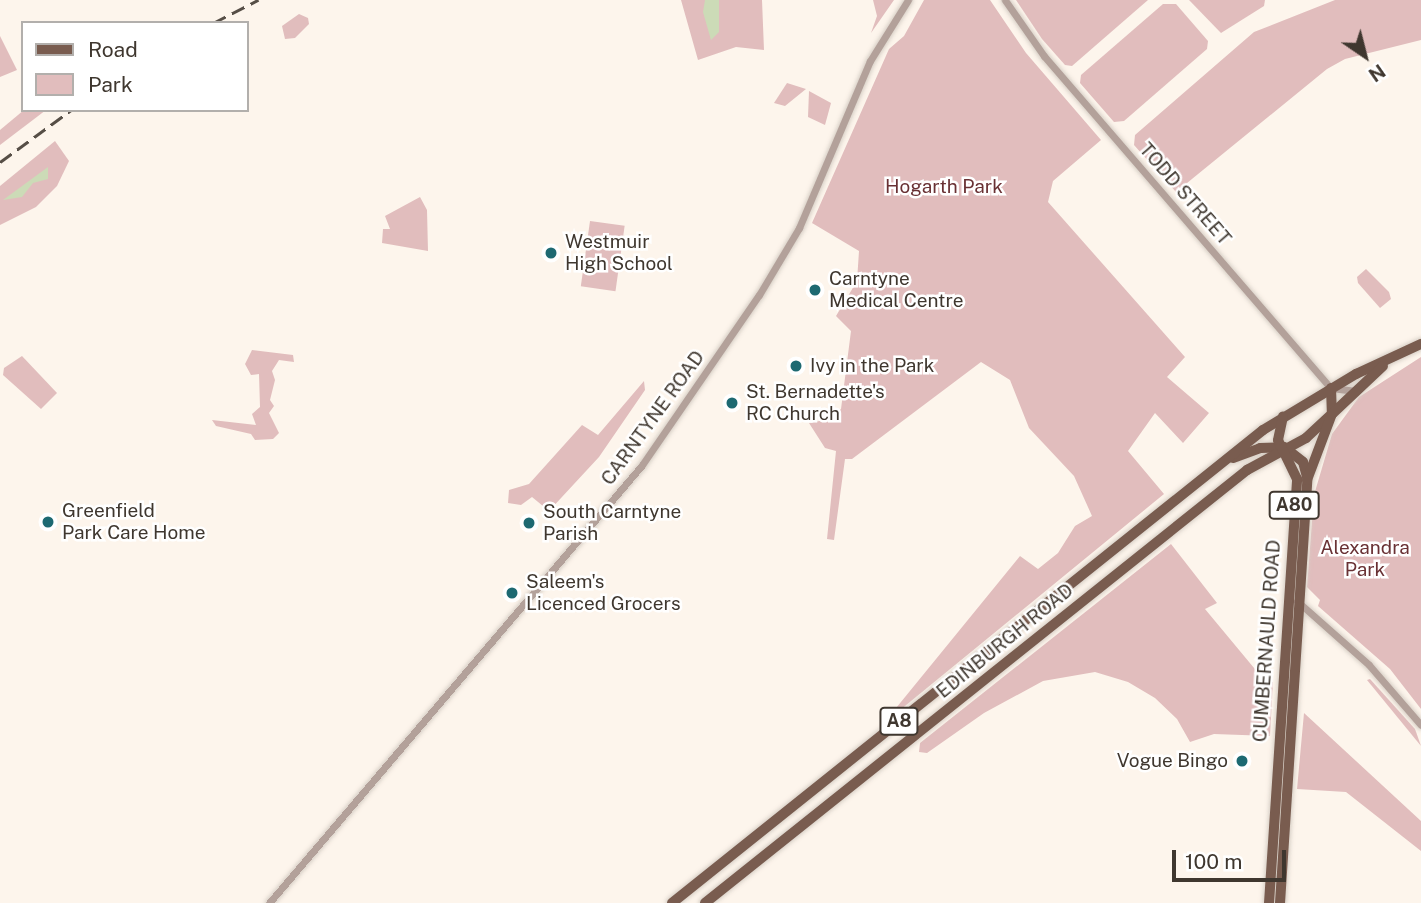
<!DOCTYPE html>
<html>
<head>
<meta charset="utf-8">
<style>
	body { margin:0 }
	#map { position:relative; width:1421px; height:903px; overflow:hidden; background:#fdf5ec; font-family:"Public Sans",sans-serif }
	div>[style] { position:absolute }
	.green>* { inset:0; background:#e1bdbd; transform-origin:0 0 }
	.water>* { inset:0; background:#ccdbb7 }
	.roads { filter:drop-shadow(0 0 2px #d7cfc6) drop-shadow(0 0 2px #d7cfc6) }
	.minor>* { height:7px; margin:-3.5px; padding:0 3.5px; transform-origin:3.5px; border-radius:3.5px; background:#b3a19a }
	.major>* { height:10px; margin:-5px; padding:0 5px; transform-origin:5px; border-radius:5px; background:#795c4f }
	.rail>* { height:2.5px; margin-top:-1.25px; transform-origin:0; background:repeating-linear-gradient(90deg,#564e46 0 14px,transparent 0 21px) }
	.dots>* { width:19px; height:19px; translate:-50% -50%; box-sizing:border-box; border:4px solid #fff; border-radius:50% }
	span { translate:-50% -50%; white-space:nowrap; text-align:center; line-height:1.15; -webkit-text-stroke:5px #fff; paint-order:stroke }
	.shield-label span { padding:2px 5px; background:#fff; border:2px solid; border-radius:5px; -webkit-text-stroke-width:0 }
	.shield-label { font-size:18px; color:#3f372f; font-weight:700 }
	.park-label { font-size:19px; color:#693134 }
	.street-label { font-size:19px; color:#3f372f }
	.poi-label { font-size:19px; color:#3f372f }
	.left { translate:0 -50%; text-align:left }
	.right { translate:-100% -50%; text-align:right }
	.legend { position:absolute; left:21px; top:21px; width:228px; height:91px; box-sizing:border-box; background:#fff; border:2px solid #b2afac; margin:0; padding:9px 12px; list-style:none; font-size:21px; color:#3f372f }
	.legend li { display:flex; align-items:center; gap:14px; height:35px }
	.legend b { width:35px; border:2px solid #b2afac }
	.north { position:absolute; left:1330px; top:21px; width:70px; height:70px; -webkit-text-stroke:5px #fff; paint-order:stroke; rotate:145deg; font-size:19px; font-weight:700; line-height:28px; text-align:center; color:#3f372f }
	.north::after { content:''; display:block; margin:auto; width:24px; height:32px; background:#3f372f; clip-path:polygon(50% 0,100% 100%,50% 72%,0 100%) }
	.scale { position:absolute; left:1172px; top:850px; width:114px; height:32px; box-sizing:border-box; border:4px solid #3f372f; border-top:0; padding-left:9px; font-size:21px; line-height:24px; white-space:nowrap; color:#3f372f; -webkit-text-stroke:5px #fff; paint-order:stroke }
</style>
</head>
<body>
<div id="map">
	<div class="green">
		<div style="clip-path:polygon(681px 0,762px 0,764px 50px,736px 47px,698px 60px)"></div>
		<div style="clip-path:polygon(873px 0,894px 0,871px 33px,877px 16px)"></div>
		<div style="clip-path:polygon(924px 0,990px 0,1026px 53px,1101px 140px,1053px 181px,1048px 202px,1185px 357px,1167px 377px,1209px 413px,1183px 443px,1155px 413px,1128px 451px,1164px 494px,883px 724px,1020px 556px,1038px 569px,1058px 553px,1075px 526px,1092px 516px,1074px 476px,1029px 428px,1010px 380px,981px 362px,852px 459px,845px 459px,834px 540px,827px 539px,836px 451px,825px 448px,809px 423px,830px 419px,841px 409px,851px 331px,836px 316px,857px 281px,859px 251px,812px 223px,889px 49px,904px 36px)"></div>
		<div style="clip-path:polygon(1016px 0,1148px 0,1072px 66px,1065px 65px,1042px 39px)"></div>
		<div style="clip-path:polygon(1189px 0,1265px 0,1264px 6px,1221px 33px)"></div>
		<div style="clip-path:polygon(1335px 0,1421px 0,1421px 40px,1345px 59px,1327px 69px,1176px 192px,1134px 145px,1135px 135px,1254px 32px)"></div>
		<div style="clip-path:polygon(1163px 4px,1176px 4px,1208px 41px,1207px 49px,1124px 121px,1114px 122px,1080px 83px,1081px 75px)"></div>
		<div style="clip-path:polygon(299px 14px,308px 18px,309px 24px,295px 38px,285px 39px,282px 26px)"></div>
		<div style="clip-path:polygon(0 36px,17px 70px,0 77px)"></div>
		<div style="clip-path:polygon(787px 83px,806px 89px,785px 106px,774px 103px)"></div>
		<div style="clip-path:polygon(809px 91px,831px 103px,825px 125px,808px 117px)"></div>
		<div style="clip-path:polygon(24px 110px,46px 110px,0 145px,0 130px)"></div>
		<div style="clip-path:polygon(55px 141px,69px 161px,57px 186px,36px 207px,0 225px,0 186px)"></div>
		<div style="clip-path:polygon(420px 197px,427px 210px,428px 251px,382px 243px,383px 229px,390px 229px,385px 216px)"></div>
		<div style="left:590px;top:221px;width:35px;height:66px;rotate:8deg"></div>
		<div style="clip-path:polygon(1366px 269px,1389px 292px,1391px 299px,1380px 308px,1358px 283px,1357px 277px)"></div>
		<div style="clip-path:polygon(252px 350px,293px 355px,294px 362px,279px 360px,272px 371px,275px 380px,270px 400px,274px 406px,269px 413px,279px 433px,273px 439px,255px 440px,251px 434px,216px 426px,212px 420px,256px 425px,252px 414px,260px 407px,259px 374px,251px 375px,245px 364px)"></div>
		<div style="clip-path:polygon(22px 356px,57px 393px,41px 409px,3px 375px,4px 368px)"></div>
		<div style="clip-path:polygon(1421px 357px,1421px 709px,1390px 669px,1318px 606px,1320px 600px,1307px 587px,1314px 495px,1332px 434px,1359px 397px)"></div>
		<div style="clip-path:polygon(644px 381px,645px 390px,599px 457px,549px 511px,532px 497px,521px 505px,508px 503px,509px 490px,529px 484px,582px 425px,598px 435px)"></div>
		<div style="clip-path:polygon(1171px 544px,1217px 603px,1205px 609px,1264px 680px,1273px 682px,1270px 736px,1214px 734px,1190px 742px,1177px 719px,1155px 698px,1128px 682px,1095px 672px,1043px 681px,984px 713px,927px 753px,919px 752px,920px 743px)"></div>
		<div style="clip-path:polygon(1370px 679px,1415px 729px,1421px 746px,1367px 680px)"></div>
		<div style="clip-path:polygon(1304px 713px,1421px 821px,1421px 851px,1346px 792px,1297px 789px)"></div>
	</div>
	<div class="water">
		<div style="clip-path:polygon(705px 0,719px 0,719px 32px,711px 40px,703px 12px)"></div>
		<div style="clip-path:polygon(48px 167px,48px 179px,33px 183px,22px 197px,3px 200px)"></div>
	</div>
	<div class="roads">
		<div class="minor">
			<div style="left:1005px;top:0;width:68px;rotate:55.1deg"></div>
			<div style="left:1044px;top:56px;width:439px;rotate:49.2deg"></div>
			<div style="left:1331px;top:388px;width:23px;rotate:7deg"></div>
			<div style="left:1297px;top:601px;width:96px;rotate:41.6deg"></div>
			<div style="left:1369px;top:665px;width:79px;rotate:49.1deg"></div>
			<div style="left:269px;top:903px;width:575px;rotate:-49.58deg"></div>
			<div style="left:642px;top:465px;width:206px;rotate:-55.5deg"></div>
			<div style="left:759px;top:295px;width:78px;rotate:-59.2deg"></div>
			<div style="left:799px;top:228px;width:181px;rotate:-67deg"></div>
			<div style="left:870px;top:61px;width:72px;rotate:-58.1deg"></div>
		</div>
		<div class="major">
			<div style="left:1331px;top:388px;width:26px;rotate:88deg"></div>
			<div style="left:1233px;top:458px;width:29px;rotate:-20deg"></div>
			<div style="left:1260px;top:448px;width:24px;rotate:-2deg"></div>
			<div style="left:1284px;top:447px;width:24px;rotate:38deg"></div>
			<div style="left:1303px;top:462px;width:16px;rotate:75deg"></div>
			<div style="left:672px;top:903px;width:757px;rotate:-38.67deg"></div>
			<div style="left:1263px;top:430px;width:109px;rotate:-31.1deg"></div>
			<div style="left:1356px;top:374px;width:72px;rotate:-24.8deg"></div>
			<div style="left:705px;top:903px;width:694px;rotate:-38.62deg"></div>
			<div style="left:1247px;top:470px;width:67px;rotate:-28.5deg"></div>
			<div style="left:1306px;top:438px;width:35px;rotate:-43deg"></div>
			<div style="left:1269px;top:903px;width:425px;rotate:-86.2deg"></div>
			<div style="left:1297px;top:479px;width:43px;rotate:-116deg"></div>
			<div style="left:1278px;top:440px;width:24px;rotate:-78deg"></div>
			<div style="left:1280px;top:903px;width:424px;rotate:-86.3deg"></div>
			<div style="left:1307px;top:480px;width:71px;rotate:-69.3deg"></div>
			<div style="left:1332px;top:414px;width:70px;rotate:-43.3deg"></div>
		</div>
	</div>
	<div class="rail">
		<div style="left:213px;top:23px;width:51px;rotate:-27.1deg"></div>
		<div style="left:0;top:162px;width:88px;rotate:-36.2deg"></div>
	</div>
	<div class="dots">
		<div style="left:551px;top:253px;background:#1d6971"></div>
		<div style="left:815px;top:290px;background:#1d6971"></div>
		<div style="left:796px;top:366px;background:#1d6971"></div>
		<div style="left:732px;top:403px;background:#1d6971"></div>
		<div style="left:48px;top:522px;background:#1d6971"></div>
		<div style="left:529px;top:523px;background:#1d6971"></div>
		<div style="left:512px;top:593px;background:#1d6971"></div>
		<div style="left:1242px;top:761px;background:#1d6971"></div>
	</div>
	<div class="shield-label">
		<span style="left:1294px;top:505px">A80</span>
		<span style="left:899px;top:721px">A8</span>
	</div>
	<div class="park-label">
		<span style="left:944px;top:187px">Hogarth Park</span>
		<span style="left:1365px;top:559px">Alexandra<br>Park</span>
	</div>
	<div class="street-label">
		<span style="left:1185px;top:194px;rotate:49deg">TODD STREET</span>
		<span style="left:653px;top:418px;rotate:-54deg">CARNTYNE ROAD</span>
		<span style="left:1005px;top:641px;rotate:-39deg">EDINBURGH ROAD</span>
		<span style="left:1267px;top:641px;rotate:-86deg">CUMBERNAULD ROAD</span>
	</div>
	<div class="poi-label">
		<span class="left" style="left:565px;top:253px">Westmuir<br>High School</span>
		<span class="left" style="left:829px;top:290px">Carntyne<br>Medical Centre</span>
		<span class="left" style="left:810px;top:366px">Ivy in the Park</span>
		<span class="left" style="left:746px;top:403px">St. Bernadette's<br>RC Church</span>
		<span class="left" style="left:62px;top:522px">Greenfield<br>Park Care Home</span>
		<span class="left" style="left:543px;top:523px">South Carntyne<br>Parish</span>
		<span class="left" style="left:526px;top:593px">Saleem's<br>Licenced Grocers</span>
		<span class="right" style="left:1228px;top:761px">Vogue Bingo</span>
	</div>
	<ul class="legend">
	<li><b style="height:9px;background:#795c4f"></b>Road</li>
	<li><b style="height:19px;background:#e1bdbd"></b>Park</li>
	</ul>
	<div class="north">N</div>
	<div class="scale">100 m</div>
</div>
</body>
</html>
